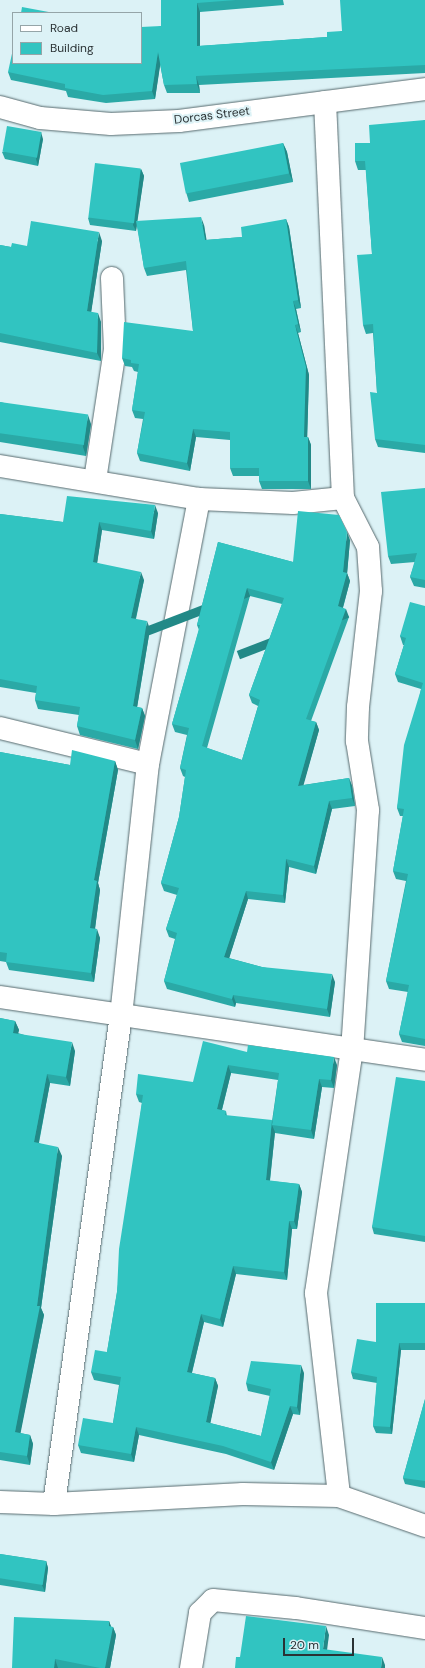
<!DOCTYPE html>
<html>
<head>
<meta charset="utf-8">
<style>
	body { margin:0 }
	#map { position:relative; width:425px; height:1668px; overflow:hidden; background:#dcf2f6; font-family:"DM Sans",sans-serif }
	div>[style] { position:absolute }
	.roads { filter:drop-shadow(0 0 1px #576a6e) drop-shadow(0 0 1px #576a6e) }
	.minor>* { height:22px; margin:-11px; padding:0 11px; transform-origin:11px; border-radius:11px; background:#fff }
	.wall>* { inset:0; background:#2aa9a6 }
	.shaded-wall>* { inset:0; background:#228987; transform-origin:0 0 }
	.building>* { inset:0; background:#31c4c1; transform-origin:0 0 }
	span { translate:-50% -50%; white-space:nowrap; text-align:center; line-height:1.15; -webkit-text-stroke:4px #dcf2f6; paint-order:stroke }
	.street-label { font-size:12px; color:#2a3234 }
	.legend { position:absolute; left:12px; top:12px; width:130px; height:52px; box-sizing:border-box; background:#dcf2f6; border:1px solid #95a5a8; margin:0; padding:5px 7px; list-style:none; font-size:12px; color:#2a3234 }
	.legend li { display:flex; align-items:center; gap:8px; height:20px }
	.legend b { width:20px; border:1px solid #95a5a8 }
	.scale { position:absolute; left:283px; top:1638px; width:71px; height:18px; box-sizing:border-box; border:2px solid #2a3234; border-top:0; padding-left:5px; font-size:12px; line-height:14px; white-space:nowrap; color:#2a3234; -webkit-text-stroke:3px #dcf2f6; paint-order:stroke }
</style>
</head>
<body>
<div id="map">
	<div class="roads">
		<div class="minor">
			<div style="left:325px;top:102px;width:396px;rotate:87.4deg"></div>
			<div style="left:343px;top:498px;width:55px;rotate:63deg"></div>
			<div style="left:368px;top:547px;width:44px;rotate:86.1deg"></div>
			<div style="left:371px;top:591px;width:117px;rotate:96.4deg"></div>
			<div style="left:358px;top:707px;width:34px;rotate:92deg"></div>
			<div style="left:357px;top:741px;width:70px;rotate:80.9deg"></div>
			<div style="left:368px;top:810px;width:240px;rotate:93.8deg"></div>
			<div style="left:352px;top:1049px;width:247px;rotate:98.4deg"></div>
			<div style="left:316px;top:1293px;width:204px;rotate:83.5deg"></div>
			<div style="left:0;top:107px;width:41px;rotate:15.4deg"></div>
			<div style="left:40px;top:118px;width:71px;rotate:4.8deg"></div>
			<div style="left:111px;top:124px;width:68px;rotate:-2.5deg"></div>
			<div style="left:179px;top:121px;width:248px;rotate:-7.4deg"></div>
			<div style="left:0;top:466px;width:202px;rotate:9.4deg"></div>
			<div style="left:199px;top:499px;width:94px;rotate:2.4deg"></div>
			<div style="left:293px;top:503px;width:50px;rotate:-5.7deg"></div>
			<div style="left:95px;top:480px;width:132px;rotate:-81.3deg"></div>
			<div style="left:115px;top:350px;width:72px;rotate:-92.4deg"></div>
			<div style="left:0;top:728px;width:152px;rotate:13.7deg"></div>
			<div style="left:0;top:997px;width:430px;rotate:8.4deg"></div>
			<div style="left:0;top:1502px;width:54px;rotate:2.1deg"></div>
			<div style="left:54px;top:1504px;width:189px;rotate:-3deg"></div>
			<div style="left:243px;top:1494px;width:96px;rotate:1.2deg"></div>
			<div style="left:339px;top:1496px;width:91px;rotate:19.2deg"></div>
			<div style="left:54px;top:1504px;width:493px;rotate:-82.2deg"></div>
			<div style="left:121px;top:1016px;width:253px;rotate:-83.9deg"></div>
			<div style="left:148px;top:764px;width:270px;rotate:-79.1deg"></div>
			<div style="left:191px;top:1668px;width:56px;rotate:-80.7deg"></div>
			<div style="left:200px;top:1613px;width:18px;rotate:-45deg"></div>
			<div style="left:213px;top:1600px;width:83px;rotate:5.5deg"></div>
			<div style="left:296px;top:1608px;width:131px;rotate:8.8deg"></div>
		</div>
	</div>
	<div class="wall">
		<div style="clip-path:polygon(161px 0,283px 0,284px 5px,200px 12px,200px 46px,327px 37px,342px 31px,425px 0,425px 73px,199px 85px,200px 93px,167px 93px,164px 85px,160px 64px,155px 99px,106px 103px,68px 97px,66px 91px,11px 80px,8px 72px,161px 26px)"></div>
		<div style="clip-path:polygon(425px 120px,425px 453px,378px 447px,375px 439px,377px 393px,373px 333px,366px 334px,363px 325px,372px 254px,366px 170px,358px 170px,355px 161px,370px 143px)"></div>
		<div style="clip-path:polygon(43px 139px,38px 166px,5px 159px,2px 152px)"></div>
		<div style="clip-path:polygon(283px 143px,287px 152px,293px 182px,189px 202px,186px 192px)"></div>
		<div style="clip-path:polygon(141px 169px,144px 176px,137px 221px,204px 225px,206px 240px,242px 237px,286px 219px,289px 227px,301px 308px,296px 309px,301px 332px,298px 333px,309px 375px,307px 437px,308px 437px,311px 445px,311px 489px,262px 489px,259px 481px,259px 476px,233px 476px,230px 468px,230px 440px,196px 437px,190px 471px,140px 461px,137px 453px,143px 419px,135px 418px,132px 410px,138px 372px,134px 371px,132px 367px,125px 366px,122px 358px,193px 331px,186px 270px,147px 276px,144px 268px,137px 224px,136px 231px,90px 225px,88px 218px)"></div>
		<div style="clip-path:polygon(102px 241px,91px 312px,101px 322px,101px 361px,0 342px,0 245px,11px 247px,27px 246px)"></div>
		<div style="clip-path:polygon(0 402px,91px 424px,86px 456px,0 442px)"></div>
		<div style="clip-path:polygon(425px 488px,425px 588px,414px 586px,410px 577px,415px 562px,391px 564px,388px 556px)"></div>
		<div style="clip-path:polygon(158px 513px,154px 539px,102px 530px,97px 563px,144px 580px,136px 619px,150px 629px,137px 707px,142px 708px,145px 716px,138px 749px,80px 735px,77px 726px,79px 715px,38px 709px,35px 700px,36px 693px,0 687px,0 514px,63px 522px)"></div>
		<div style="clip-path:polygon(evenodd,350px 540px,347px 573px,350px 581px,343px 608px,349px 617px,311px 721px,316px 722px,319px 730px,303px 785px,349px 778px,352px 786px,355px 806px,332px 809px,316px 874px,289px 867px,285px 903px,248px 899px,229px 958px,262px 967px,335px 982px,330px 1017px,236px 1003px,235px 1007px,167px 989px,164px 981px,175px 939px,169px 937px,166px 929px,177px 895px,164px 891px,161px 883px,179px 817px,185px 777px,183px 776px,180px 768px,187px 735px,175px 732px,172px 724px,199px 630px,197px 625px,218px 542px,293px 562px,350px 540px,250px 596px,282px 604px,249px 695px,252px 703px,258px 706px,242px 760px,207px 748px,250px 596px)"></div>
		<div style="clip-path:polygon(425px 606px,425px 1046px,402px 1042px,399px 1034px,408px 992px,389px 989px,386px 981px,406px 881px,396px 879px,393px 871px,403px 816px,400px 816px,397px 808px,421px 689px,398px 682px,395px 674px,404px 645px,403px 645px,400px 636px)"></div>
		<div style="clip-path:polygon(0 752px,70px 765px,115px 761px,118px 770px,98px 883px,100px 890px,95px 928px,100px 938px,94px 982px,9px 970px,6px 962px,0 961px)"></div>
		<div style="clip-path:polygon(0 1018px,15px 1021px,19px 1030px,18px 1033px,75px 1051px,70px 1086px,50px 1083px,39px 1143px,62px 1156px,41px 1308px,44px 1315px,20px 1433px,30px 1435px,33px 1444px,30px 1465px,0 1460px)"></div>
		<div style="clip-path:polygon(evenodd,247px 1052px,337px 1065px,334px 1088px,322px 1087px,314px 1139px,275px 1133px,275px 1132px,270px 1181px,299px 1184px,302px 1192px,297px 1229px,292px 1229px,287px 1280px,236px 1274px,223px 1327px,204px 1322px,192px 1373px,215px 1378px,218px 1386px,210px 1423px,261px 1436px,270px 1396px,248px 1391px,246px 1383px,304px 1373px,300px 1415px,293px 1414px,274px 1470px,226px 1454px,139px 1435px,134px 1462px,81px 1453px,78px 1445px,113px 1423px,119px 1385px,94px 1380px,91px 1372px,107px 1352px,117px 1292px,142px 1103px,139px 1102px,136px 1094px,193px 1082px,247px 1052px,231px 1073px,278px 1080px,272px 1121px,227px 1116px,226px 1111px,222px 1110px,231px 1073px)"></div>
		<div style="clip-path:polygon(425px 1081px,425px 1242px,374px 1234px,372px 1227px)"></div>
		<div style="clip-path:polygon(425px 1303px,425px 1350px,401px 1350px,392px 1434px,376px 1433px,373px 1426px,377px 1383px,353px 1379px,351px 1372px)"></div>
		<div style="clip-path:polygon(425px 1399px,425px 1488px,405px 1484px,403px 1478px)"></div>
		<div style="clip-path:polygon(0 1554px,46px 1561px,48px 1568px,45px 1592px,0 1585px)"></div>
		<div style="clip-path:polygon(109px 1621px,111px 1627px,113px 1627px,116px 1635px,110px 1668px,12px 1668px)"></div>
	</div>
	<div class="shaded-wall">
		<div style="clip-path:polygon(197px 3px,200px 12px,200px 54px,197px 46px)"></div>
		<div style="clip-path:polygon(158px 52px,161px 60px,155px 99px,152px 91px)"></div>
		<div style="clip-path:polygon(196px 76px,199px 85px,200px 93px,197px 84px)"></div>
		<div style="clip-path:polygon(41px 132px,43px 139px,38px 166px,36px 159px)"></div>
		<div style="clip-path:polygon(283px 143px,287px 152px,293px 182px,289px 173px)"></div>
		<div style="clip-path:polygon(141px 169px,144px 176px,136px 231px,133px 225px)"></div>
		<div style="clip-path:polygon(201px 217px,204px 225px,208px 248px,205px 240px)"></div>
		<div style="clip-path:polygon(286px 219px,289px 227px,301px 308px,298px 300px)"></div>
		<div style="clip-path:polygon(99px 232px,102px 241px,90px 320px,87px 311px)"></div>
		<div style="clip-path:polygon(293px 301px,296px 309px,301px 332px,298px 324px)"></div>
		<div style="clip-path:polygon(98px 313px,101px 322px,101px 361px,97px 353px)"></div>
		<div style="clip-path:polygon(295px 325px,298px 333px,309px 375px,307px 445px,304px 437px)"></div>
		<div style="clip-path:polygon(88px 415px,91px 424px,86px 456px,83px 447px)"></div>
		<div style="clip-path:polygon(193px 429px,196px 437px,190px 471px,187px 463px)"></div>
		<div style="clip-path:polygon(308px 437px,311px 445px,311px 489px,308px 481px)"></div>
		<div style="clip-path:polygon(155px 505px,158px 513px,154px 539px,151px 531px)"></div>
		<div style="clip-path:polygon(99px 522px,102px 530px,96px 571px,93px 562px)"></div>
		<div style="clip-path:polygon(347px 532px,350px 540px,347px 575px,347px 573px,350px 581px,341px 614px,338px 606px,343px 572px)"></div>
		<div style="clip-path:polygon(141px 572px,144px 580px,134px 626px,131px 618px)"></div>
		<div style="left:247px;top:588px;width:9px;height:164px;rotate:69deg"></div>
		<div style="left:346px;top:609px;width:9px;height:117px;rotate:69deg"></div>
		<div style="clip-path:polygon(147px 621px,150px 629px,136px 714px,133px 706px)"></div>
		<div style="clip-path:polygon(142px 708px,145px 716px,138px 749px,135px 740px)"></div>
		<div style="clip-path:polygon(316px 722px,319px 730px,301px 794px,298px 786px)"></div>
		<div style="clip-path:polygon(115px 761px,118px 770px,98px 883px,100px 890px,94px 937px,90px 928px,94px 880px)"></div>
		<div style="clip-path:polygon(349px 778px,352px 786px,355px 806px,352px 798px)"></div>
		<div style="clip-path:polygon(329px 801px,332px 809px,316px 874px,314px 866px)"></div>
		<div style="clip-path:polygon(286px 859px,289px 867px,285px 903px,283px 895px)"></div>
		<div style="clip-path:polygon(246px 891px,248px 899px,227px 965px,224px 957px)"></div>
		<div style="clip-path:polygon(97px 929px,100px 938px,94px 982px,91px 973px)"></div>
		<div style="clip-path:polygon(332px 974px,335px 982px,330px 1017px,327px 1009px)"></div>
		<div style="clip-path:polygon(233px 995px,236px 1003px,235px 1007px,232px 999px)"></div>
		<div style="clip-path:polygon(15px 1021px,19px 1030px,16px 1042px,13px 1033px)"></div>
		<div style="clip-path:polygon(72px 1042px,75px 1051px,70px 1086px,66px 1077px)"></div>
		<div style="clip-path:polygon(334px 1057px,337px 1065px,334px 1088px,331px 1080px)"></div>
		<div style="clip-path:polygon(228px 1065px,231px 1073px,220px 1117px,217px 1109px)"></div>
		<div style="clip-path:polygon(47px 1074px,50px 1083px,37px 1151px,34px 1142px)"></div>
		<div style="clip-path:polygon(319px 1079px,322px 1087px,314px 1139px,311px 1130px)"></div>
		<div style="clip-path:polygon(272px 1120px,274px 1125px,272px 1125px,275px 1132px,269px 1188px,266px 1180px)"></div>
		<div style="clip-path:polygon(58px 1147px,62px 1156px,41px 1308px,44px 1315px,19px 1441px,15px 1432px,37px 1306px)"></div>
		<div style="clip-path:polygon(299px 1184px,302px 1192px,297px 1229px,294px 1221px)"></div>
		<div style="clip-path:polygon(289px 1221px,292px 1229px,287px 1280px,284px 1272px)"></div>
		<div style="clip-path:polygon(233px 1266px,236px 1274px,223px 1327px,220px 1319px)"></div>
		<div style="clip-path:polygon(201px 1314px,204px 1322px,190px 1380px,187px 1372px)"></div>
		<div style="clip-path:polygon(399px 1343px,401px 1350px,392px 1434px,390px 1427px)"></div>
		<div style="clip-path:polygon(301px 1365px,304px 1373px,300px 1415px,297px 1407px)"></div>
		<div style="clip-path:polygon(215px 1378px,218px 1386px,209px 1430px,206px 1422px)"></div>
		<div style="clip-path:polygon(290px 1406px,293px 1414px,274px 1470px,271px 1462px)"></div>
		<div style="clip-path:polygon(136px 1427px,139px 1435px,134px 1462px,131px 1454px)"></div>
		<div style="clip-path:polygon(30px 1435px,33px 1444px,30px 1465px,27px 1456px)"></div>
		<div style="clip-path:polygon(46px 1561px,48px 1568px,45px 1592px,42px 1585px)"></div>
		<div style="clip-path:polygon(109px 1621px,112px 1629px,113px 1627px,116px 1635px,110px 1668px,105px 1668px)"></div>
		<div style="clip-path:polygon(326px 1626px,329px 1635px,326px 1658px,323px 1649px)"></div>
		<div style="clip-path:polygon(382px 1657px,385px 1665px,385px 1668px,381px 1668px)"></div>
		<div style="clip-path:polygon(55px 1659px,58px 1668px,54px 1668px)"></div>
	</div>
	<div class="building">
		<div style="clip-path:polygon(161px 0,236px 0,197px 3px,197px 46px,327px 37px,327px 32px,342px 31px,340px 0,425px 0,425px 65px,196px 76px,197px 84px,164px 85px,158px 52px,152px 91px,103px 95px,65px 88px,65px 84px,8px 72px,13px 49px,13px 63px,141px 63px,141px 27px,161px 26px)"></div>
		<div style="clip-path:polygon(22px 7px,54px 13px,21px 13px)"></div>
		<div style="clip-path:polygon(425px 120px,425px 445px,375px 439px,370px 392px,377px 393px,373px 324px,363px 325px,357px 255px,372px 254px,365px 161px,355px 161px,355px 143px,370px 143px,369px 125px)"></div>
		<div style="left:7px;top:126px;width:35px;height:26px;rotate:10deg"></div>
		<div style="left:283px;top:143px;width:31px;height:105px;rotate:79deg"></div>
		<div style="left:95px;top:163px;width:46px;height:55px;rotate:7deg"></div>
		<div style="clip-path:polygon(201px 217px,205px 240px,242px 237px,241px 227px,286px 219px,298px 300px,293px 301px,298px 324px,295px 325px,306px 367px,304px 437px,308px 437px,308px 481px,259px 481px,259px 468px,230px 468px,230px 432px,193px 429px,187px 463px,137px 453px,145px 412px,132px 410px,139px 364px,131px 363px,131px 360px,122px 358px,124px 322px,193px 331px,186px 261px,144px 268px,136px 221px)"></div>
		<div style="clip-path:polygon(31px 221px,99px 232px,87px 311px,98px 313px,97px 353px,0 333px,0 245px,11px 247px,12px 243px,27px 246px)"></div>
		<div style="left:0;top:402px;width:89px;height:31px;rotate:8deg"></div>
		<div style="clip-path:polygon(425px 488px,425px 580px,410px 577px,417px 553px,388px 556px,381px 492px)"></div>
		<div style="clip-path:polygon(67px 496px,155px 505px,151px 531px,99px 522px,93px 562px,141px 572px,131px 618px,147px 621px,133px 706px,142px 708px,135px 740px,77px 726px,80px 707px,35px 700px,37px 686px,0 679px,0 514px,63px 522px)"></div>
		<div style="clip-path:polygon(evenodd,298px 511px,339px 515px,347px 532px,343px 572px,347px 573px,338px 606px,346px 609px,306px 719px,316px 722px,298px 786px,349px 778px,352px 798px,329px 801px,314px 866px,286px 859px,283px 895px,246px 891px,224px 957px,262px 967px,332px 974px,327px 1009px,233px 995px,232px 999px,164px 981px,177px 933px,166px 929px,179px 888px,161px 883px,179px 817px,186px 770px,180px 768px,189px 728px,172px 724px,200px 625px,197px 625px,218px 542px,293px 562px,298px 511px,247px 588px,284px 598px,249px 695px,260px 700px,242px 760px,202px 746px,247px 588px)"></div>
		<div style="clip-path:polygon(410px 602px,425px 606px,425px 1039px,399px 1034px,409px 985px,386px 981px,408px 874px,393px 871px,404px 809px,397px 808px,404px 745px,423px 683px,395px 674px,406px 638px,400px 636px)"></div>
		<div style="clip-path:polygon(72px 750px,115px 761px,94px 880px,97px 881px,90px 928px,97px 929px,91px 973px,6px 962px,7px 953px,0 952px,0 752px,70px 765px)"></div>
		<div style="clip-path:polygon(0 1018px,15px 1021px,13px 1033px,72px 1042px,66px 1077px,47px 1074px,34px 1142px,58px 1147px,37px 1306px,40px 1306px,15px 1432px,30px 1435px,27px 1456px,0 1452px)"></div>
		<div style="clip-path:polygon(203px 1041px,247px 1052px,248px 1045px,334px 1057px,331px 1080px,319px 1079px,311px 1130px,272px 1125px,279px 1073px,228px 1065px,217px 1109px,226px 1111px,225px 1115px,272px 1120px,266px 1180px,299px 1184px,294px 1221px,289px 1221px,284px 1272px,233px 1266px,220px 1319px,201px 1314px,187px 1372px,215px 1378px,206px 1422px,261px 1436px,271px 1389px,246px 1383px,251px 1361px,301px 1365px,297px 1407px,290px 1406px,271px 1462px,223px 1446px,136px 1427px,131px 1454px,78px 1445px,83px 1418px,113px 1423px,121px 1377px,91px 1372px,95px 1350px,107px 1352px,117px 1292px,119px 1249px,143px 1095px,136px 1094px,138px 1074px,193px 1082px)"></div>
		<div style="clip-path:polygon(396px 1077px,425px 1081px,425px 1236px,372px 1227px)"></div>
		<div style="clip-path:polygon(376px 1303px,425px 1303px,425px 1343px,399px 1343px,390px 1427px,373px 1426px,377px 1377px,351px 1372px,357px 1339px,376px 1342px)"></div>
		<div style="clip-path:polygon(425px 1399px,425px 1481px,403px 1478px)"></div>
		<div style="left:0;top:1554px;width:47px;height:24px;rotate:9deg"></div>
		<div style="clip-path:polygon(246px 1616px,326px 1626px,323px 1649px,382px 1657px,381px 1668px,235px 1668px,236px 1657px,240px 1657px)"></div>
		<div style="clip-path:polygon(14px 1617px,109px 1621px,109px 1626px,113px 1627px,105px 1668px,100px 1668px,55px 1659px,54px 1668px,12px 1668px)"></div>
	</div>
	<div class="street-label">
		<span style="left:212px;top:116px;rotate:-7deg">Dorcas Street</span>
	</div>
	<ul class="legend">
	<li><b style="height:5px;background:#fff"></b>Road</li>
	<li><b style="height:11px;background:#31c4c1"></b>Building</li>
	</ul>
	<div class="scale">20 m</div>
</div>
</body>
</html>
